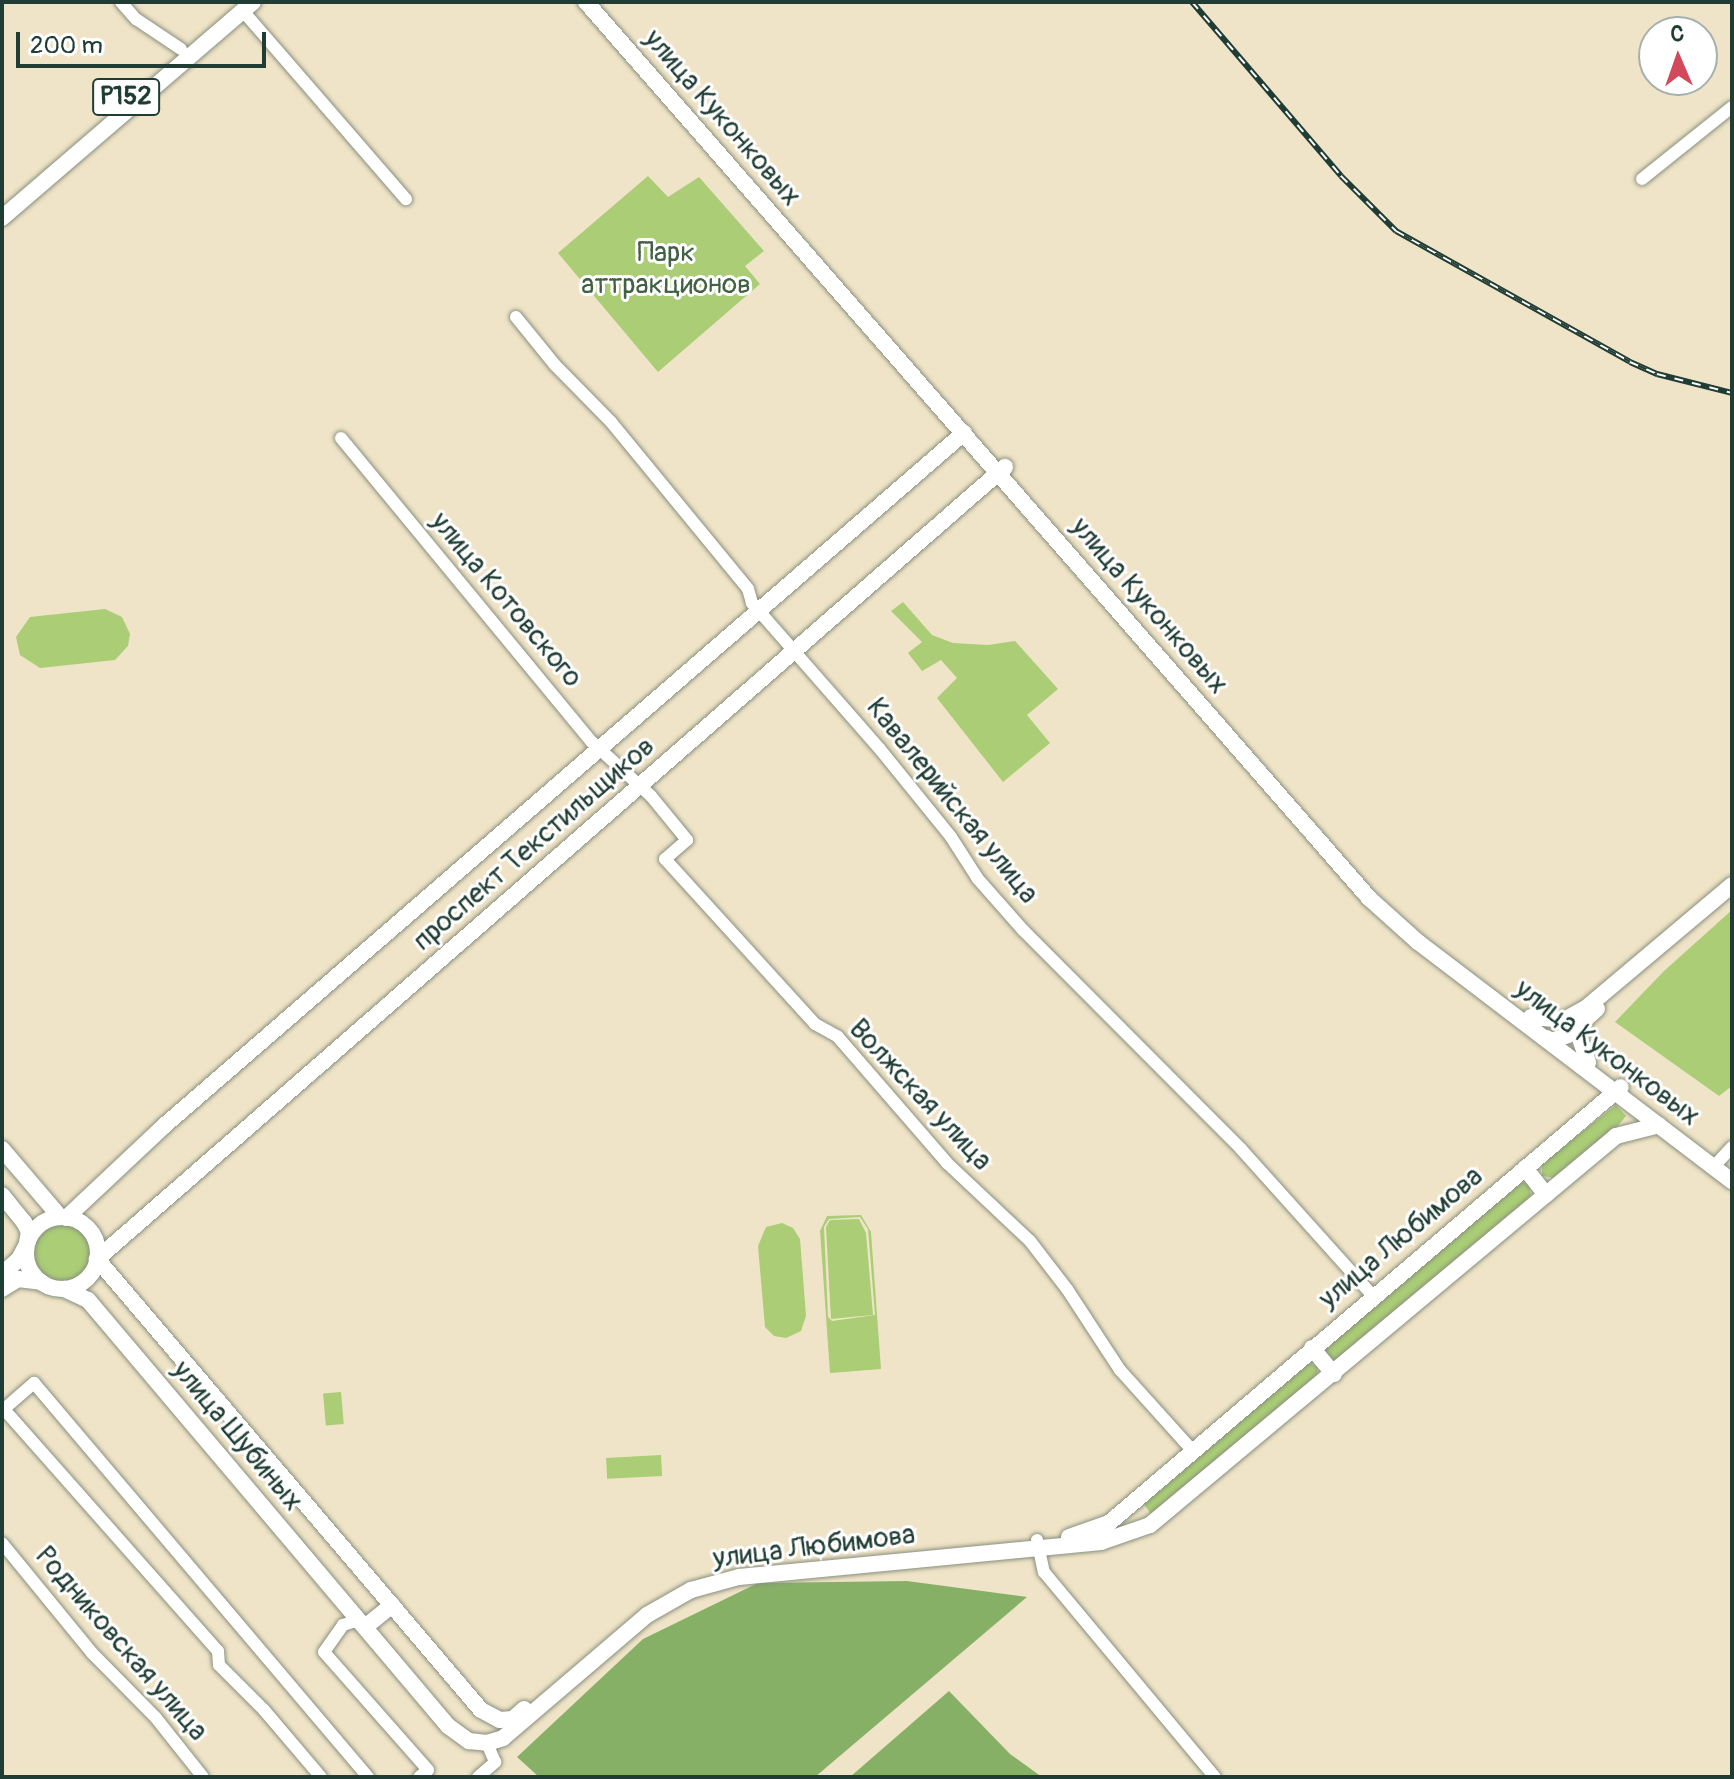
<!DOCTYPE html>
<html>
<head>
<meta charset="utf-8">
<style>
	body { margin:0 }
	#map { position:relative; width:1734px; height:1779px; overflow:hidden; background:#f0e4c8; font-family:Pangolin,sans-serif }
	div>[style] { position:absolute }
	.green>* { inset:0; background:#aacd76; transform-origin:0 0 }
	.round { border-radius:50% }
	.forest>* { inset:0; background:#87b067 }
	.roads { filter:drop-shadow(0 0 2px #88907e) drop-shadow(0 0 2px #88907e) }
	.minor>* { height:12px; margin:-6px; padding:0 6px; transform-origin:6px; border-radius:6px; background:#fff }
	.major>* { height:16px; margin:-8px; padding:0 8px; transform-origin:8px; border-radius:8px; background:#fff }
	.major>.ring { margin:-8px; padding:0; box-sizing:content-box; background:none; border:16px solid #fff; border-radius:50% }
	.rail>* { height:6px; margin-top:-3px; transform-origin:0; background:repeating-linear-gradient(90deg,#fff 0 9px,#1f3d34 0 18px); box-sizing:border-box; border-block:2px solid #1f3d34 }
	span { translate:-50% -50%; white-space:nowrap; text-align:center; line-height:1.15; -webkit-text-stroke:6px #fff; paint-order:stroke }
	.shield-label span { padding:2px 6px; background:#fff; border:2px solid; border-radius:6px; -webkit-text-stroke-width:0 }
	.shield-label { font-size:26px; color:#1f3d34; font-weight:700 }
	.street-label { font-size:28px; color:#1f3d34 }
	.park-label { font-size:28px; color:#426144 }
	.frame { position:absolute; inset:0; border:4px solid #1f3d34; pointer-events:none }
	.north { position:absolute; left:1638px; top:16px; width:80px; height:80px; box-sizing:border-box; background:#fff; border:2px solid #a5b1ae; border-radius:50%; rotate:358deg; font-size:22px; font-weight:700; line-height:32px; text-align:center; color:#1f3d34 }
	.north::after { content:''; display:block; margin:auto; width:28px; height:36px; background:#d1495b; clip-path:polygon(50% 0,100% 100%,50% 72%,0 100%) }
	.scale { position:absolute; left:16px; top:32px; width:250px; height:36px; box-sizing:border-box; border:4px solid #1f3d34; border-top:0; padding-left:10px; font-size:24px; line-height:28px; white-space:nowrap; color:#1f3d34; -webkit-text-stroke:6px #fff; paint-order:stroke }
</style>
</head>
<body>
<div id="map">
	<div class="green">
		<div style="clip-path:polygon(648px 176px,668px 197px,699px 177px,764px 251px,745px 266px,760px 284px,658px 372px,558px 253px)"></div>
		<div style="clip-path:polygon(903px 602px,932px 635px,953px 643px,988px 645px,1015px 641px,1058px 689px,1027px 715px,1050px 743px,1003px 782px,937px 698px,957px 678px,941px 660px,922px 671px,908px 653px,922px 642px,891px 611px)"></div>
		<div style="clip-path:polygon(105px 609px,122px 617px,130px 634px,128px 646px,115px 660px,40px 668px,20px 655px,16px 637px,30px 617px)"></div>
		<div style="clip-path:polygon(1732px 910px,1732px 1086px,1719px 1096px,1615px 1022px,1664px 971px)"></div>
		<div style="clip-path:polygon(1616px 1105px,1626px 1116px,1617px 1127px,1555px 1178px,1542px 1176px,1542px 1164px)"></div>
		<div style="clip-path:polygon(1518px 1183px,1529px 1183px,1531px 1198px,1337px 1361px,1331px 1362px,1323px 1350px)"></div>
		<div style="clip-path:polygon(evenodd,861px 1215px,871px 1232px,881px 1369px,830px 1373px,820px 1231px,827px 1216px,861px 1215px,860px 1217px,868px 1229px,875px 1315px,832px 1321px,828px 1317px,824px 1227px,829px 1219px,860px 1217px)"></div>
		<div style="clip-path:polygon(859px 1219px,866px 1233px,873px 1315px,831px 1319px,826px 1227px,830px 1220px)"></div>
		<div style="clip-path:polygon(782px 1223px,793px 1228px,800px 1239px,806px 1316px,801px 1331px,786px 1338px,774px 1336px,765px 1327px,758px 1246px,766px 1227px)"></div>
		<div class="round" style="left:33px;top:1224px;width:58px;height:58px"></div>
		<div style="clip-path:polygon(1308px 1362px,1317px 1367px,1318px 1376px,1151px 1514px,1144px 1504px)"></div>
		<div style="left:341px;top:1392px;width:32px;height:18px;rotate:85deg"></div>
		<div style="left:661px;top:1455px;width:21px;height:55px;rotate:87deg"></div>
	</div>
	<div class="forest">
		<div style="clip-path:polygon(907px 1581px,1027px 1597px,815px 1777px,539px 1777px,517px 1757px,643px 1639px,758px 1583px)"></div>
		<div style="clip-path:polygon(949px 1691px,1010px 1754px,1042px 1777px,850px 1777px)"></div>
	</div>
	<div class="roads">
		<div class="minor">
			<div style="left:121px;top:2px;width:23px;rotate:49deg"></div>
			<div style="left:136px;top:19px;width:54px;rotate:33.7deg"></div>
			<div style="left:243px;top:11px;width:249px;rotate:49.1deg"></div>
			<div style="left:1642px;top:179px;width:115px;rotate:-38.7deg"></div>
			<div style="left:516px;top:317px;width:62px;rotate:50.9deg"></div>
			<div style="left:555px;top:365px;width:80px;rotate:45.5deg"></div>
			<div style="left:611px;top:422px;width:216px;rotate:50.6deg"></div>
			<div style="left:748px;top:589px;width:15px;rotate:74deg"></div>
			<div style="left:752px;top:603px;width:193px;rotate:48.8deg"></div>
			<div style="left:879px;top:748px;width:114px;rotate:51deg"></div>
			<div style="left:951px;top:837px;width:50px;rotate:57.3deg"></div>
			<div style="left:978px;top:879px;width:68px;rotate:48.6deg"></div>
			<div style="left:1023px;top:930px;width:309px;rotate:45.1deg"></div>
			<div style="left:1241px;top:1149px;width:198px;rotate:48.1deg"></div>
			<div style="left:341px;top:438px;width:394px;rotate:50.5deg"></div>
			<div style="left:592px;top:742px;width:80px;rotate:42.5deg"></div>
			<div style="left:651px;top:796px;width:57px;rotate:50.7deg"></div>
			<div style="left:687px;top:840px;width:29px;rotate:139deg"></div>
			<div style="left:665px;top:859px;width:223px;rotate:47.7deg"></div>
			<div style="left:815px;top:1024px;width:26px;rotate:29deg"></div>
			<div style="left:838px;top:1037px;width:167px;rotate:49.1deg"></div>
			<div style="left:947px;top:1163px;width:114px;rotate:43.2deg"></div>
			<div style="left:1030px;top:1241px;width:61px;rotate:52.4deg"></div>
			<div style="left:1067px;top:1289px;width:97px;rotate:56.8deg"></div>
			<div style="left:1120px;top:1370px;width:109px;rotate:48deg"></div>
			<div style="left:1719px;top:1161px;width:19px;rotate:-47deg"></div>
			<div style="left:2px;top:1407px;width:326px;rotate:48.5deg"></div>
			<div style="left:218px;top:1651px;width:14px;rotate:86deg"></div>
			<div style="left:219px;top:1665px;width:64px;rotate:45deg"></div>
			<div style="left:264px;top:1710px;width:88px;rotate:49.6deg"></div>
			<div style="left:4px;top:1409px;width:40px;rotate:-41deg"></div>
			<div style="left:34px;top:1383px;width:517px;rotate:49.71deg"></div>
			<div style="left:1037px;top:1540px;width:33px;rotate:78deg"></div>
			<div style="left:1044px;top:1572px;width:267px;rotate:50.2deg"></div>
			<div style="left:2px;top:1543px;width:142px;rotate:50.7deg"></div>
			<div style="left:92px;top:1653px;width:91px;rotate:45.4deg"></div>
			<div style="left:156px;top:1718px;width:75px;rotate:51.5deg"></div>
			<div style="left:359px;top:1620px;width:17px;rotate:163deg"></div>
			<div style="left:343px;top:1625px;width:33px;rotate:125deg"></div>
			<div style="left:324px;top:1652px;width:157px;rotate:48.6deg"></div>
			<div style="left:428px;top:1770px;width:11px;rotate:142deg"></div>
			<div style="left:478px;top:1777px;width:23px;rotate:-41deg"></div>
			<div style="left:495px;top:1762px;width:21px;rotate:-113deg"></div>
		</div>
		<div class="major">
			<div style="left:586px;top:2px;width:1191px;rotate:48.85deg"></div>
			<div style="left:1370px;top:899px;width:64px;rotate:41.9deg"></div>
			<div style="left:1418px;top:942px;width:395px;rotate:37.3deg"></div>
			<div style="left:2px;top:218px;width:331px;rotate:-40.7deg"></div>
			<div style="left:1531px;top:1017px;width:33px;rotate:5deg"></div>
			<div style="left:1564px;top:1020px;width:26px;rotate:-29deg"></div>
			<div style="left:1587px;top:1007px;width:189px;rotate:-40.1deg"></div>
			<div style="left:1584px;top:1023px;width:14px;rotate:111deg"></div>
			<div style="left:1579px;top:1036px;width:28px;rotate:71deg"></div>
			<div style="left:1546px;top:1038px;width:7px;rotate:27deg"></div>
			<div style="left:1552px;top:1041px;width:17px;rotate:-21deg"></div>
			<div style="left:1568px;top:1035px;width:39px;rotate:-42deg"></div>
			<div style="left:2px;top:1149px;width:89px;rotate:49.5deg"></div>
			<div style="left:1525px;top:1168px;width:34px;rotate:52deg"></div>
			<div style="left:2px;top:1195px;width:35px;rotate:51deg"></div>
			<div style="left:24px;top:1222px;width:11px;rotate:63deg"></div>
			<div style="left:29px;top:1232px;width:10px;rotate:101deg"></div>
			<div class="ring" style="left:26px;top:1217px;width:56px;height:56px"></div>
			<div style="left:66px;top:1218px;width:136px;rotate:-43.2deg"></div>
			<div style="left:165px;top:1125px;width:1057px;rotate:-40.9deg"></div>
			<div style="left:97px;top:1259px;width:592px;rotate:49.59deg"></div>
			<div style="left:481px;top:1710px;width:21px;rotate:28deg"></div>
			<div style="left:500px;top:1720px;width:13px;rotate:-4deg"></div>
			<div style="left:513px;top:1719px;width:15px;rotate:-42deg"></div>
			<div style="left:97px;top:1259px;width:1205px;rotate:-41.1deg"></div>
			<div style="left:2px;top:1274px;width:23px;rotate:-41deg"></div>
			<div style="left:19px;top:1259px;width:15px;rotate:-62deg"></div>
			<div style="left:2px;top:1289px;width:19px;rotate:-32deg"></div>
			<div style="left:18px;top:1279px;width:23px;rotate:7deg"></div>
			<div style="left:64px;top:1289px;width:26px;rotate:25deg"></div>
			<div style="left:88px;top:1300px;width:558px;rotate:49.8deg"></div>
			<div style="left:448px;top:1726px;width:26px;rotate:36deg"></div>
			<div style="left:469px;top:1741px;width:18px;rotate:6deg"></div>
			<div style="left:487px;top:1743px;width:17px;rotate:-17deg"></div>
			<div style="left:503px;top:1738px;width:189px;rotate:-40.5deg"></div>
			<div style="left:647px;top:1615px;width:51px;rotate:-29.6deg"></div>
			<div style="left:691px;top:1590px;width:50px;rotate:-15.2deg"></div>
			<div style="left:739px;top:1577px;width:364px;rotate:-5.5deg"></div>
			<div style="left:1101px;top:1542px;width:52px;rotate:-19.1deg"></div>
			<div style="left:1150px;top:1525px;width:607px;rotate:-39.85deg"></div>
			<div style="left:1616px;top:1136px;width:44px;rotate:-14.3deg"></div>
			<div style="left:1312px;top:1348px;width:34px;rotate:50deg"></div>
			<div style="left:1069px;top:1537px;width:42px;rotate:-19.3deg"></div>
			<div style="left:1109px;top:1523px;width:672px;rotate:-40.42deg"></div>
			<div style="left:365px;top:1627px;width:35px;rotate:-39deg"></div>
		</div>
	</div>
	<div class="rail">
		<div style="left:1192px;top:2px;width:229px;rotate:49.4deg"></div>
		<div style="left:1341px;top:176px;width:78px;rotate:45deg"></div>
		<div style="left:1396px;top:231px;width:268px;rotate:29.2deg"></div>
		<div style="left:1630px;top:362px;width:30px;rotate:24deg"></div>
		<div style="left:1657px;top:374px;width:77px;rotate:14.2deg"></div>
	</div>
	<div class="shield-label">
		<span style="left:126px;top:97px">Р152</span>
	</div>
	<div class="street-label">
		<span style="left:722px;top:118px;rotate:49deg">улица Куконковых</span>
		<span style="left:506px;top:600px;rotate:50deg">улица Котовского</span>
		<span style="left:1149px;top:606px;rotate:49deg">улица Куконковых</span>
		<span style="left:952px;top:801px;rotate:51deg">Кавалерийская улица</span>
		<span style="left:534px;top:844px;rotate:-41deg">проспект Текстильщиков</span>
		<span style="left:1607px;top:1053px;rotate:37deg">улица Куконковых</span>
		<span style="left:920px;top:1095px;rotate:47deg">Волжская улица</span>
		<span style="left:1401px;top:1238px;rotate:-40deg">улица Любимова</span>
		<span style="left:237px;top:1436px;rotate:50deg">улица Шубиных</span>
		<span style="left:814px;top:1547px;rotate:-7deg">улица Любимова</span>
		<span style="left:121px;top:1644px;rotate:49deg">Родниковская улица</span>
	</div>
	<div class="park-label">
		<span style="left:666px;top:269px">Парк<br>аттракционов</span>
	</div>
	<div class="frame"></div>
	<div class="north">С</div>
	<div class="scale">200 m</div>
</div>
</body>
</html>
